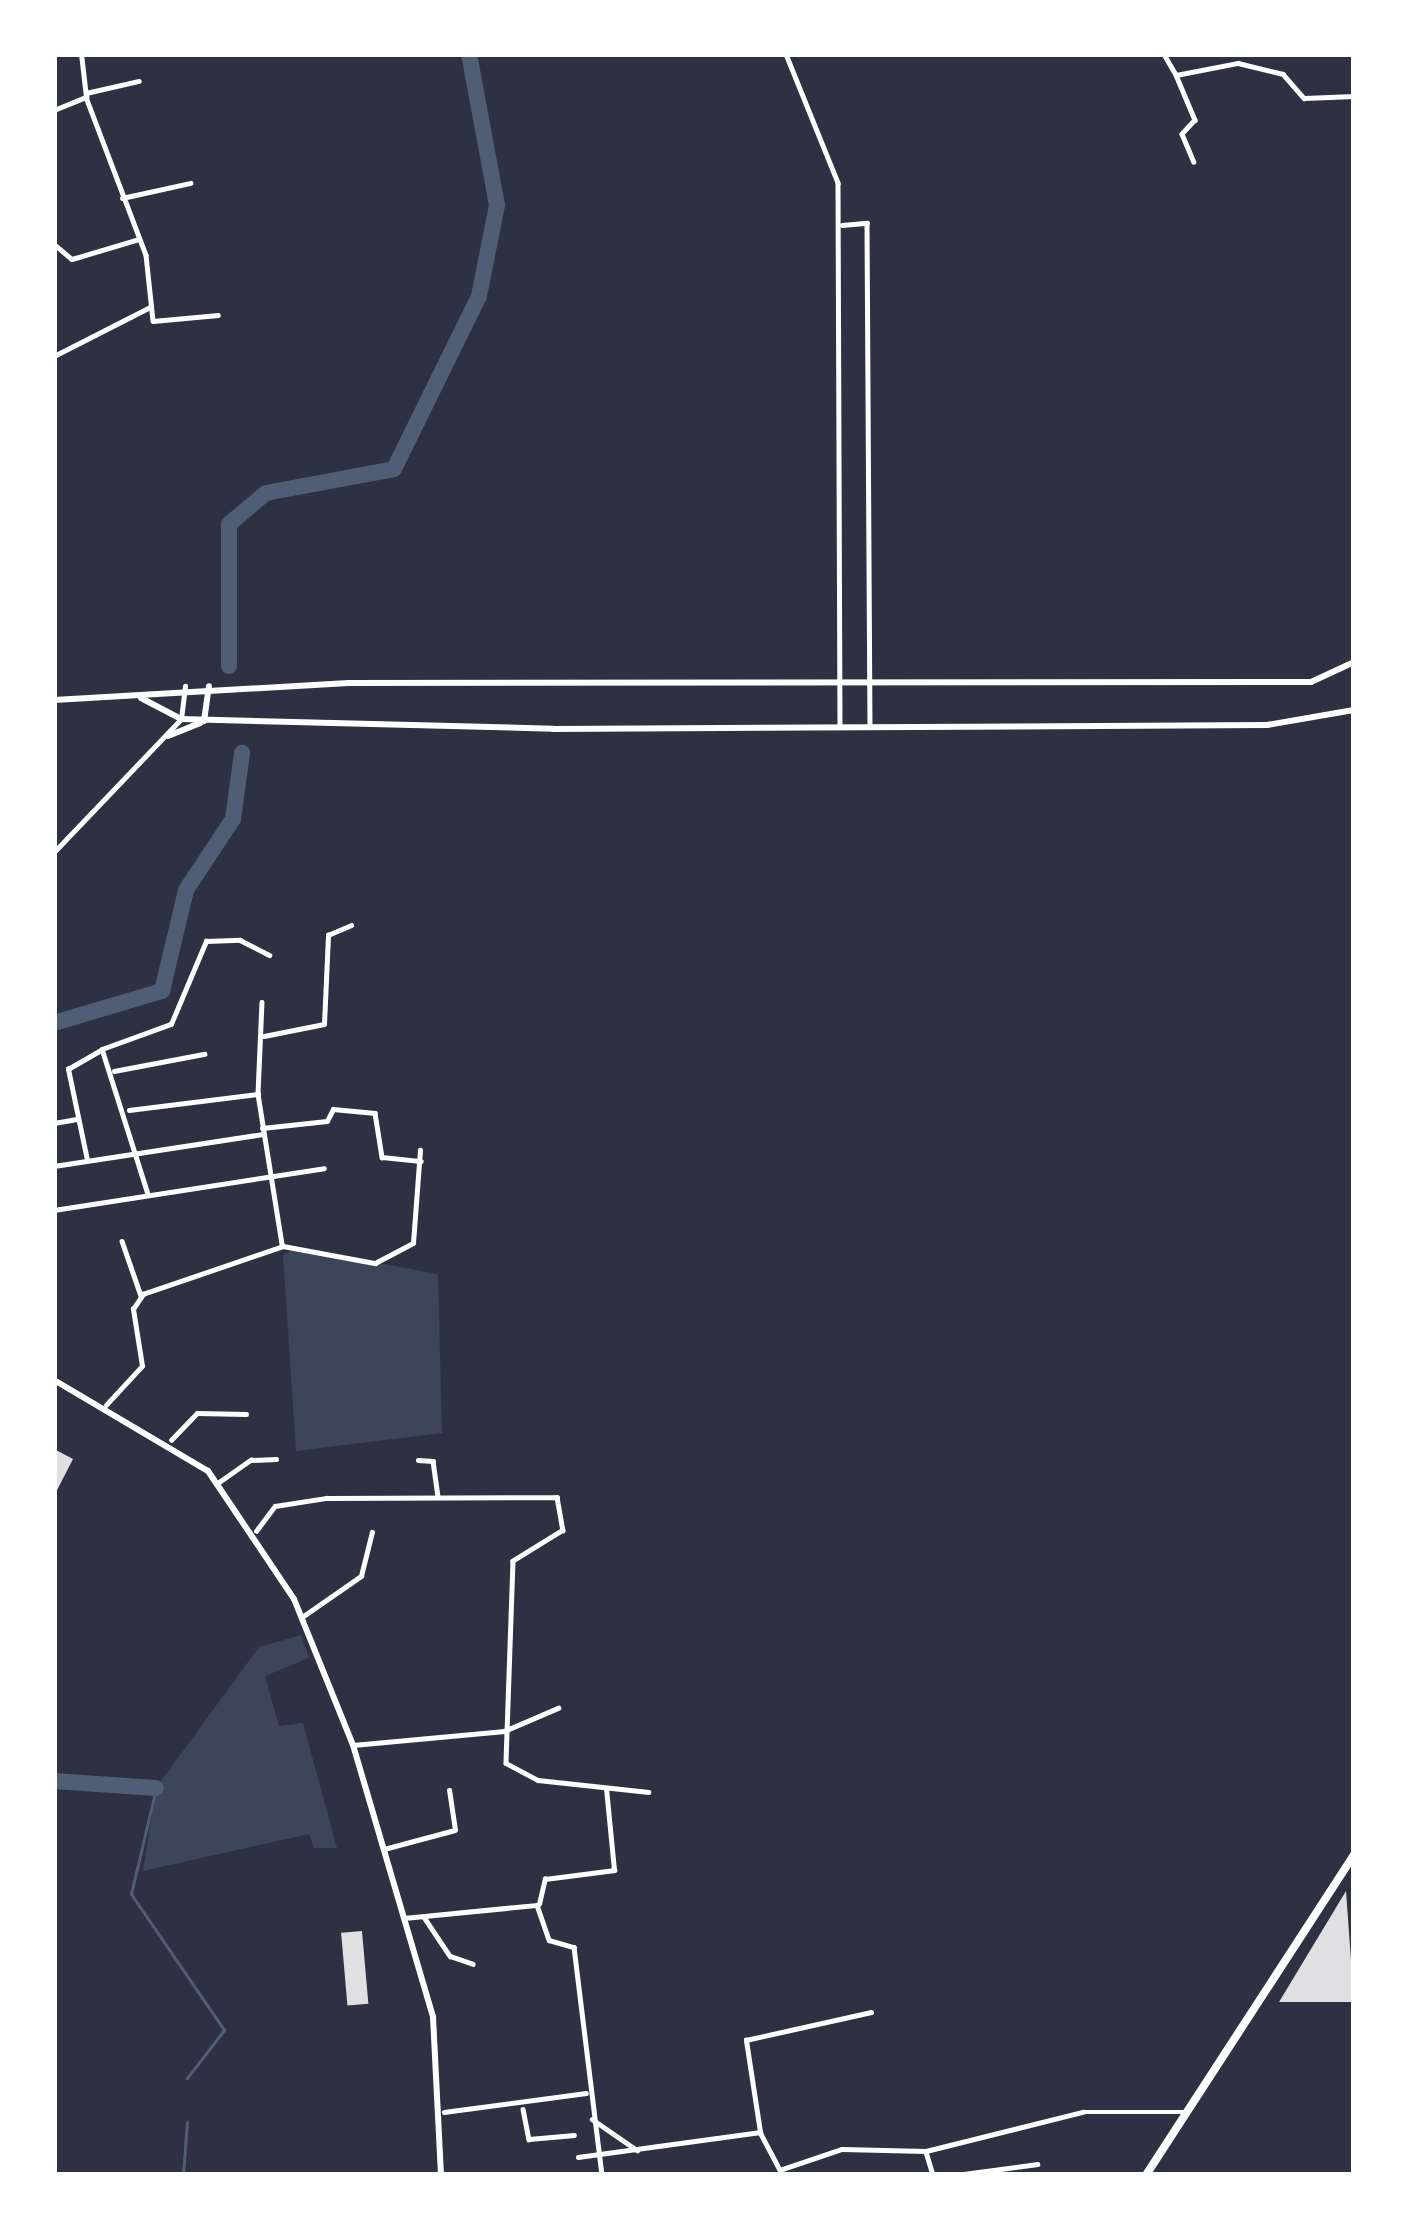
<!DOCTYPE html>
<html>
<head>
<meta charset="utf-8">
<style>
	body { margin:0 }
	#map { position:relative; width:1408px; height:2229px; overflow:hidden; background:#2d3142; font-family:Poppins,sans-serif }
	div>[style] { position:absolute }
	.green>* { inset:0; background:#3c4559 }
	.stream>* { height:3px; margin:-1.5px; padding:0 1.5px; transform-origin:1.5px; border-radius:1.5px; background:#4f5d75 }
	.river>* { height:16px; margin:-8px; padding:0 8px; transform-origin:8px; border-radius:8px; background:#4f5d75 }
	.building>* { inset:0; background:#e0e0e3; transform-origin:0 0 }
	.minor>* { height:4.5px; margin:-2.25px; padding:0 2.25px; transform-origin:2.25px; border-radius:2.25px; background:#fff }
	.secondary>* { height:6px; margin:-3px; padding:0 3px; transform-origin:3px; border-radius:3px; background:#fff }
	.primary>* { height:8px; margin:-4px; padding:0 4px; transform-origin:4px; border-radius:4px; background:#fff }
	span { translate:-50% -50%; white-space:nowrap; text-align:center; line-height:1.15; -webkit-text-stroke:12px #fff; paint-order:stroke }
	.frame { position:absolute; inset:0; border:57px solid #fff; pointer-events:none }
</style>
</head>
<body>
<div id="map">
	<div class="green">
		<div style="clip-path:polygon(297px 1248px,438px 1274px,442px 1433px,296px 1451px,283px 1255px)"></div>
		<div style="clip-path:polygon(301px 1635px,309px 1658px,265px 1676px,279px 1726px,303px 1723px,337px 1848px,314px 1848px,309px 1834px,143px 1871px,156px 1788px,259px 1647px)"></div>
	</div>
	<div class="stream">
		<div style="left:156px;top:1788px;width:109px;rotate:103.3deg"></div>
		<div style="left:131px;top:1894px;width:165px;rotate:55.6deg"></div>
		<div style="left:224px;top:2030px;width:61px;rotate:127.6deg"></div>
		<div style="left:183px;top:2175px;width:53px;rotate:-85.7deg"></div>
	</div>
	<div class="river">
		<div style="left:229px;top:666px;width:142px;rotate:-90deg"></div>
		<div style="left:229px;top:524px;width:48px;rotate:-40deg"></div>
		<div style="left:266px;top:493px;width:130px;rotate:-10.6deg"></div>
		<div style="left:394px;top:469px;width:193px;rotate:-63.8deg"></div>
		<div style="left:479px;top:296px;width:93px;rotate:-78.8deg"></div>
		<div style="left:497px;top:205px;width:154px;rotate:-100.5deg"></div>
		<div style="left:54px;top:1023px;width:113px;rotate:-16.5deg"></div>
		<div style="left:162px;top:991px;width:104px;rotate:-76.6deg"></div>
		<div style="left:186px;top:890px;width:85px;rotate:-56.5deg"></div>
		<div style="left:233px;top:819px;width:67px;rotate:-82.2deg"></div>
		<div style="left:54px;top:1781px;width:102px;rotate:3.9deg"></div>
	</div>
	<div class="building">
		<div style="clip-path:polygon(54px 1449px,73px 1459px,54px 1496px)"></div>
		<div style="clip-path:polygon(1346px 1891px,1354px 2002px,1279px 2002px)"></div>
		<div style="left:362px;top:1931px;width:73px;height:21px;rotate:85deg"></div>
	</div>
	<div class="minor">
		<div style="left:786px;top:54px;width:139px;rotate:68deg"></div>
		<div style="left:838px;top:183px;width:544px;rotate:89.79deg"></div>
		<div style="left:1164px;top:54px;width:24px;rotate:60deg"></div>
		<div style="left:1176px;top:75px;width:63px;rotate:-11deg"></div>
		<div style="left:1238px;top:63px;width:46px;rotate:13.7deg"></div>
		<div style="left:1283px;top:74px;width:32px;rotate:49deg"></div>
		<div style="left:1304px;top:98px;width:50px;rotate:-2.3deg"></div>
		<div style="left:1176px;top:75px;width:49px;rotate:67.1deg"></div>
		<div style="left:1195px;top:120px;width:19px;rotate:133deg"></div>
		<div style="left:1182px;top:134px;width:30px;rotate:67deg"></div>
		<div style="left:86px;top:93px;width:54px;rotate:-12.8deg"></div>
		<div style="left:86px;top:97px;width:169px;rotate:69.2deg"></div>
		<div style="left:146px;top:255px;width:66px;rotate:83.9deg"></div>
		<div style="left:153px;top:321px;width:65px;rotate:-5.3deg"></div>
		<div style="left:54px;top:110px;width:35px;rotate:-22deg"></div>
		<div style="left:86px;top:97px;width:43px;rotate:-96.6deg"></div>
		<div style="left:122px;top:198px;width:70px;rotate:-12.4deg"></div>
		<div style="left:842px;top:225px;width:25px;rotate:-5deg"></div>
		<div style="left:867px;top:223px;width:504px;rotate:89.66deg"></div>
		<div style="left:54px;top:244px;width:23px;rotate:40deg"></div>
		<div style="left:72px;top:259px;width:70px;rotate:-16.6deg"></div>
		<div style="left:54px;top:356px;width:108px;rotate:-27deg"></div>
		<div style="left:54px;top:852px;width:184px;rotate:-46.3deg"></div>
		<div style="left:181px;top:719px;width:33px;rotate:-83deg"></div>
		<div style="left:262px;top:1002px;width:92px;rotate:92.5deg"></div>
		<div style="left:258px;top:1094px;width:152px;rotate:80.9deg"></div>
		<div style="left:264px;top:1036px;width:61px;rotate:-11.3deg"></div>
		<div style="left:324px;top:1024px;width:89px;rotate:-87.4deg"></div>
		<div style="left:328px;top:935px;width:25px;rotate:-23deg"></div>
		<div style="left:102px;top:1049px;width:73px;rotate:-19.9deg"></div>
		<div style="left:171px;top:1024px;width:90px;rotate:-67.1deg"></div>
		<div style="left:206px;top:941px;width:34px;rotate:-2deg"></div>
		<div style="left:240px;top:940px;width:33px;rotate:27deg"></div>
		<div style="left:114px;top:1071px;width:92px;rotate:-10.7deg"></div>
		<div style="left:129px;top:1110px;width:130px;rotate:-7.1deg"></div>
		<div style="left:54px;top:1123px;width:23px;rotate:-10deg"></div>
		<div style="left:262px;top:1128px;width:65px;rotate:-6.1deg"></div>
		<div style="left:327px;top:1121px;width:13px;rotate:-63deg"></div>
		<div style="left:333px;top:1109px;width:42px;rotate:5.4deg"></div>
		<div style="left:375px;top:1113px;width:45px;rotate:81deg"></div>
		<div style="left:382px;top:1157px;width:39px;rotate:6deg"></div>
		<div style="left:87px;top:1160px;width:93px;rotate:-101.8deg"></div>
		<div style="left:68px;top:1069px;width:39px;rotate:-30deg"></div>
		<div style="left:102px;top:1049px;width:152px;rotate:72.4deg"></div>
		<div style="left:54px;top:1166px;width:211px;rotate:-8.7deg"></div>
		<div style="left:54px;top:1210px;width:273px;rotate:-8.8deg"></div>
		<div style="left:122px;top:1241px;width:58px;rotate:70.9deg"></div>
		<div style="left:106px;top:1405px;width:53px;rotate:-47.3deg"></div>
		<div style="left:142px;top:1366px;width:58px;rotate:-99deg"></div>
		<div style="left:133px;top:1309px;width:18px;rotate:-56deg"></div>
		<div style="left:143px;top:1294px;width:148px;rotate:-18.9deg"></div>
		<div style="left:283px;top:1246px;width:94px;rotate:10.5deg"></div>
		<div style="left:375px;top:1263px;width:43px;rotate:-27.8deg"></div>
		<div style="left:413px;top:1243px;width:93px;rotate:-85.7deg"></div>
		<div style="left:171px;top:1440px;width:37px;rotate:-46deg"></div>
		<div style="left:197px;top:1413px;width:49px;rotate:1.2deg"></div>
		<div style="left:418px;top:1460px;width:15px;rotate:4deg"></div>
		<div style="left:433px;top:1461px;width:35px;rotate:82deg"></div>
		<div style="left:219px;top:1482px;width:39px;rotate:-35deg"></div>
		<div style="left:251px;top:1460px;width:25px;rotate:-2deg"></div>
		<div style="left:256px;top:1531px;width:31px;rotate:-53deg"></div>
		<div style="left:275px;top:1506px;width:52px;rotate:-8.9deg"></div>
		<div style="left:326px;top:1498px;width:231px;rotate:-0.2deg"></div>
		<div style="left:557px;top:1497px;width:34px;rotate:80deg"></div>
		<div style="left:563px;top:1530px;width:59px;rotate:148.2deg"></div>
		<div style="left:513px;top:1561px;width:202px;rotate:92deg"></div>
		<div style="left:506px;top:1763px;width:36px;rotate:28deg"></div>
		<div style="left:538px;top:1780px;width:111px;rotate:6.2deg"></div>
		<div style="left:302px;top:1617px;width:72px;rotate:-34.8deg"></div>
		<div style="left:361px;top:1576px;width:45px;rotate:-76deg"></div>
		<div style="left:353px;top:1745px;width:152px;rotate:-5.3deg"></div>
		<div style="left:504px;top:1731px;width:59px;rotate:-23.1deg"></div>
		<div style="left:384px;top:1849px;width:73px;rotate:-15deg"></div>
		<div style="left:455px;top:1830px;width:40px;rotate:-98.5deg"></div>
		<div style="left:539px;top:1904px;width:26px;rotate:-77deg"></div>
		<div style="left:545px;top:1879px;width:70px;rotate:-7.4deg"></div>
		<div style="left:614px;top:1870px;width:81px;rotate:-95.6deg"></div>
		<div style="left:424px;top:1917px;width:47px;rotate:56.3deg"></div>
		<div style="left:450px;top:1956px;width:24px;rotate:19deg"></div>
		<div style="left:404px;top:1918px;width:134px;rotate:-5.6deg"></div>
		<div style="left:537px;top:1905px;width:37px;rotate:71deg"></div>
		<div style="left:549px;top:1940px;width:26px;rotate:16deg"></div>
		<div style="left:574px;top:1947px;width:230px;rotate:83deg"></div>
		<div style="left:523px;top:2109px;width:31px;rotate:79deg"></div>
		<div style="left:529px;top:2139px;width:45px;rotate:-5.1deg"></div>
		<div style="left:444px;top:2112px;width:143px;rotate:-7.6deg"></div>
		<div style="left:592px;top:2119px;width:55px;rotate:34.6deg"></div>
		<div style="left:760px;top:2132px;width:93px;rotate:-98.7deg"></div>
		<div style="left:746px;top:2040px;width:128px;rotate:-12.6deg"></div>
		<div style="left:926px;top:2152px;width:24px;rotate:73deg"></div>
		<div style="left:578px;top:2157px;width:184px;rotate:-7.8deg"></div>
		<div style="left:760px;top:2132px;width:43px;rotate:62.2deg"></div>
		<div style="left:780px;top:2170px;width:65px;rotate:-18.7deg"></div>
		<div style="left:842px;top:2149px;width:84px;rotate:1.4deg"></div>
		<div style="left:926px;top:2151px;width:162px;rotate:-14deg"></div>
		<div style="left:1083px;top:2112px;width:104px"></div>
		<div style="left:956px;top:2175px;width:82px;rotate:-7.7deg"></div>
	</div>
	<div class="secondary">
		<div style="left:141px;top:698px;width:45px;rotate:27.7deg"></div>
		<div style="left:181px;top:719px;width:372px;rotate:1.5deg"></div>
		<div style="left:553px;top:729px;width:714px;rotate:-0.32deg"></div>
		<div style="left:1267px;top:725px;width:88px;rotate:-9.8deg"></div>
		<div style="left:54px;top:700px;width:295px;rotate:-3.3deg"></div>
		<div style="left:349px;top:683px;width:962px;rotate:-0.06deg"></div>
		<div style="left:1311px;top:682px;width:47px;rotate:-24.9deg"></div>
		<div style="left:204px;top:721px;width:35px;rotate:-82deg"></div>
		<div style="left:168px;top:736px;width:35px;rotate:-22deg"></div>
		<div style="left:54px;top:1380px;width:179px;rotate:30.6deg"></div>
		<div style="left:208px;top:1471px;width:154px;rotate:56.1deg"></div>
		<div style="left:294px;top:1599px;width:157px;rotate:68deg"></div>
		<div style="left:353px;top:1745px;width:284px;rotate:73.6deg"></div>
		<div style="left:433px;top:2017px;width:158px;rotate:87.1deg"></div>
	</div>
	<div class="primary">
		<div style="left:1146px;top:2175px;width:382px;rotate:-57deg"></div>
	</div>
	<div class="frame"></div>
</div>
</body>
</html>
